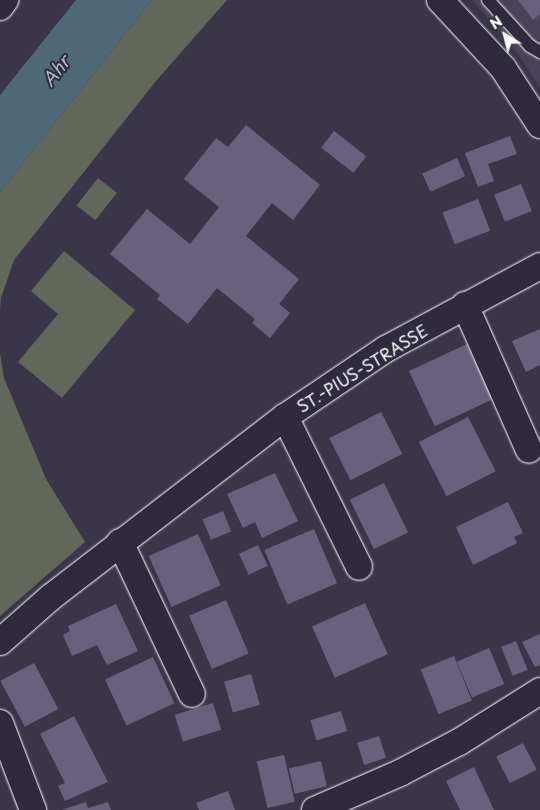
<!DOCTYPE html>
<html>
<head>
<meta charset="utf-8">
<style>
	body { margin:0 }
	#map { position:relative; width:540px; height:810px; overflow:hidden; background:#3b354a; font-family:"Playpen Sans",sans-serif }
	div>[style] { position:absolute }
	.built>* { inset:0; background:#49425a }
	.green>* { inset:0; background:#61685b; transform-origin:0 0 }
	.water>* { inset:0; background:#4e6877 }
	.building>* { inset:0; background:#69607e; transform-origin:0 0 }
	.roads { filter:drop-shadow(0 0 1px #fff) drop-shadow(0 0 1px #fff) }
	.service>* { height:12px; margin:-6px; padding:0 6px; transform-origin:6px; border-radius:6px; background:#2f2a3d }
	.minor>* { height:26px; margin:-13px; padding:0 13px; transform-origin:13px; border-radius:13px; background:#2f2a3d }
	span { translate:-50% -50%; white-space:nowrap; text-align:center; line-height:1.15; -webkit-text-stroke:4px #2f2a3d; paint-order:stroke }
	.street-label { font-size:16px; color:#fff }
	.water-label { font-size:18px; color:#afbbc2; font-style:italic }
	.north { position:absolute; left:480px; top:10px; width:50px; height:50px; -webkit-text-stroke:4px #2f2a3d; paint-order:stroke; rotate:324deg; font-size:14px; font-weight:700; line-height:20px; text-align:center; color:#fff }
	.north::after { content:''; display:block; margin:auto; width:18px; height:22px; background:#fff; clip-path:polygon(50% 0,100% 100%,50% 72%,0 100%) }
</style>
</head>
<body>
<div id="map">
	<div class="built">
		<div style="clip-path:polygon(472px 0,540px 0,540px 88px,515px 49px)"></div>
	</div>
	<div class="green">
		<div style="clip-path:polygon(152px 0,227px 0,156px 81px,14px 260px,1px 298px,0 311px,0 192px)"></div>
		<div style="left:98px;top:178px;width:24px;height:35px;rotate:38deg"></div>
		<div style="clip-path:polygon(64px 251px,135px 310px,62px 398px,18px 362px,58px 314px,31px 291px)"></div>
		<div style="clip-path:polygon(0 353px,4px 378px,46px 479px,85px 542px,0 616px)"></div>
	</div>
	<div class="water">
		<div style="clip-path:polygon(76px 0,152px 0,0 192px,0 95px)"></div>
	</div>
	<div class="building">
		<div style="clip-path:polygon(518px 0,540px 0,540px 14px,533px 20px)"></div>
		<div style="clip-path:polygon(246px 125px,320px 185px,293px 220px,272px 203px,246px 236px,299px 279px,279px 304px,290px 313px,270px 338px,252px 323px,255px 319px,217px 288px,188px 324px,157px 299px,160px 295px,110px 254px,147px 209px,190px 244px,219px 207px,184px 179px,216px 138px,228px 147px)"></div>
		<div style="left:334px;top:131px;width:41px;height:21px;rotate:38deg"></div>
		<div style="clip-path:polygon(510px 136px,517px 154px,488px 164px,494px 181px,478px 187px,465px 153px)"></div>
		<div style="left:457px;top:158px;width:20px;height:38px;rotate:66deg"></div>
		<div style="left:521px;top:184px;width:29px;height:29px;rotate:68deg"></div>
		<div style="left:478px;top:199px;width:34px;height:38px;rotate:69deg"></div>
		<div style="clip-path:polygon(540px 329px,540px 365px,526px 372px,512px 341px)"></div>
		<div style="left:467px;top:344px;width:61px;height:64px;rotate:65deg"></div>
		<div style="left:381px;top:412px;width:47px;height:58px;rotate:63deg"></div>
		<div style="left:468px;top:417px;width:61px;height:55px;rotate:63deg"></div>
		<div style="clip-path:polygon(275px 473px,298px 521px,262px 538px,255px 522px,243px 528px,227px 494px)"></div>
		<div style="left:384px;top:483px;width:55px;height:38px;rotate:64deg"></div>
		<div style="clip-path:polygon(508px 502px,523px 533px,514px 537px,517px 543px,473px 565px,456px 527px)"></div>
		<div style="left:223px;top:511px;width:22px;height:22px;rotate:68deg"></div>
		<div style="left:314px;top:529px;width:59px;height:54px;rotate:67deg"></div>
		<div style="left:198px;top:534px;width:56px;height:54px;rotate:66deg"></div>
		<div style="left:258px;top:545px;width:23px;height:21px;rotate:65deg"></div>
		<div style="left:226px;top:600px;width:58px;height:40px;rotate:67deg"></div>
		<div style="left:365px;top:603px;width:56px;height:58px;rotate:66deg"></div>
		<div style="clip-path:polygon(116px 604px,138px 651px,107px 665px,97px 645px,72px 656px,63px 635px,70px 631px,68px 626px)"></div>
		<div style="clip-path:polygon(540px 634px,540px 665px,535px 667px,522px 642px)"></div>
		<div style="left:516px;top:641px;width:31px;height:16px;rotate:68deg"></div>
		<div style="left:489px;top:648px;width:39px;height:35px;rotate:67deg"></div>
		<div style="left:454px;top:656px;width:48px;height:36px;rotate:68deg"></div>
		<div style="left:153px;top:657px;width:51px;height:53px;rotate:65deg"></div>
		<div style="left:34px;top:663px;width:52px;height:38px;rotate:62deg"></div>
		<div style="left:251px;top:674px;width:32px;height:28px;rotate:74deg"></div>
		<div style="left:213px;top:703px;width:28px;height:40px;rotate:73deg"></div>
		<div style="left:341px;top:711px;width:21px;height:32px;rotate:73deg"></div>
		<div style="clip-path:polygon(74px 716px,108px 782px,65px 801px,58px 786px,65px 783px,40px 734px)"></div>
		<div style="left:379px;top:736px;width:23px;height:23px;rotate:72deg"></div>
		<div style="left:523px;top:743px;width:30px;height:30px;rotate:63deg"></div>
		<div style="left:284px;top:755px;width:48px;height:28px;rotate:77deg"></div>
		<div style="left:321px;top:761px;width:26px;height:33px;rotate:77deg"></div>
		<div style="clip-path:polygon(474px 767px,494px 810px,460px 810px,446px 781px)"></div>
		<div style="clip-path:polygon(228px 791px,235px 810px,199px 810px,196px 803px)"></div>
		<div style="clip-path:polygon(86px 802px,88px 808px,108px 802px,111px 810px,61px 810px)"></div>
	</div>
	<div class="roads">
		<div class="service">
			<div style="left:488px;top:0;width:62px;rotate:47.6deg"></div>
			<div style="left:530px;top:46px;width:12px;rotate:31deg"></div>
		</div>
		<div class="minor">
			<div style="left:440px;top:0;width:93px;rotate:47.2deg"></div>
			<div style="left:503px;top:68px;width:68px;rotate:57deg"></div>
			<div style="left:0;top:7px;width:9px;rotate:-54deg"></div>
			<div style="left:465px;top:305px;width:158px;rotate:66.2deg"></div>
			<div style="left:285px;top:417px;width:167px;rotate:63.7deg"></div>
			<div style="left:120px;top:542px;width:168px;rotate:64.7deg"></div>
			<div style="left:0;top:642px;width:68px;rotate:-41.4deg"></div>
			<div style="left:51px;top:597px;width:295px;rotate:-37.6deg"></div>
			<div style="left:285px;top:417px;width:122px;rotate:-34deg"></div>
			<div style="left:386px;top:349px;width:175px;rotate:-28.3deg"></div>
			<div style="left:0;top:723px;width:93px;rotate:69.2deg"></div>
			<div style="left:315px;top:810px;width:93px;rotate:-23.5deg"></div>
			<div style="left:400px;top:773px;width:67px;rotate:-27.7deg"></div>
			<div style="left:459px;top:742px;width:96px;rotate:-32.2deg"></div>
		</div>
	</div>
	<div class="street-label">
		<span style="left:362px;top:368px;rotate:-32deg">ST.-PIUS-STRASSE</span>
	</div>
	<div class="water-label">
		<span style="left:56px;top:71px;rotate:-52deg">Ahr</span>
	</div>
	<div class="north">N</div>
</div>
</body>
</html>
